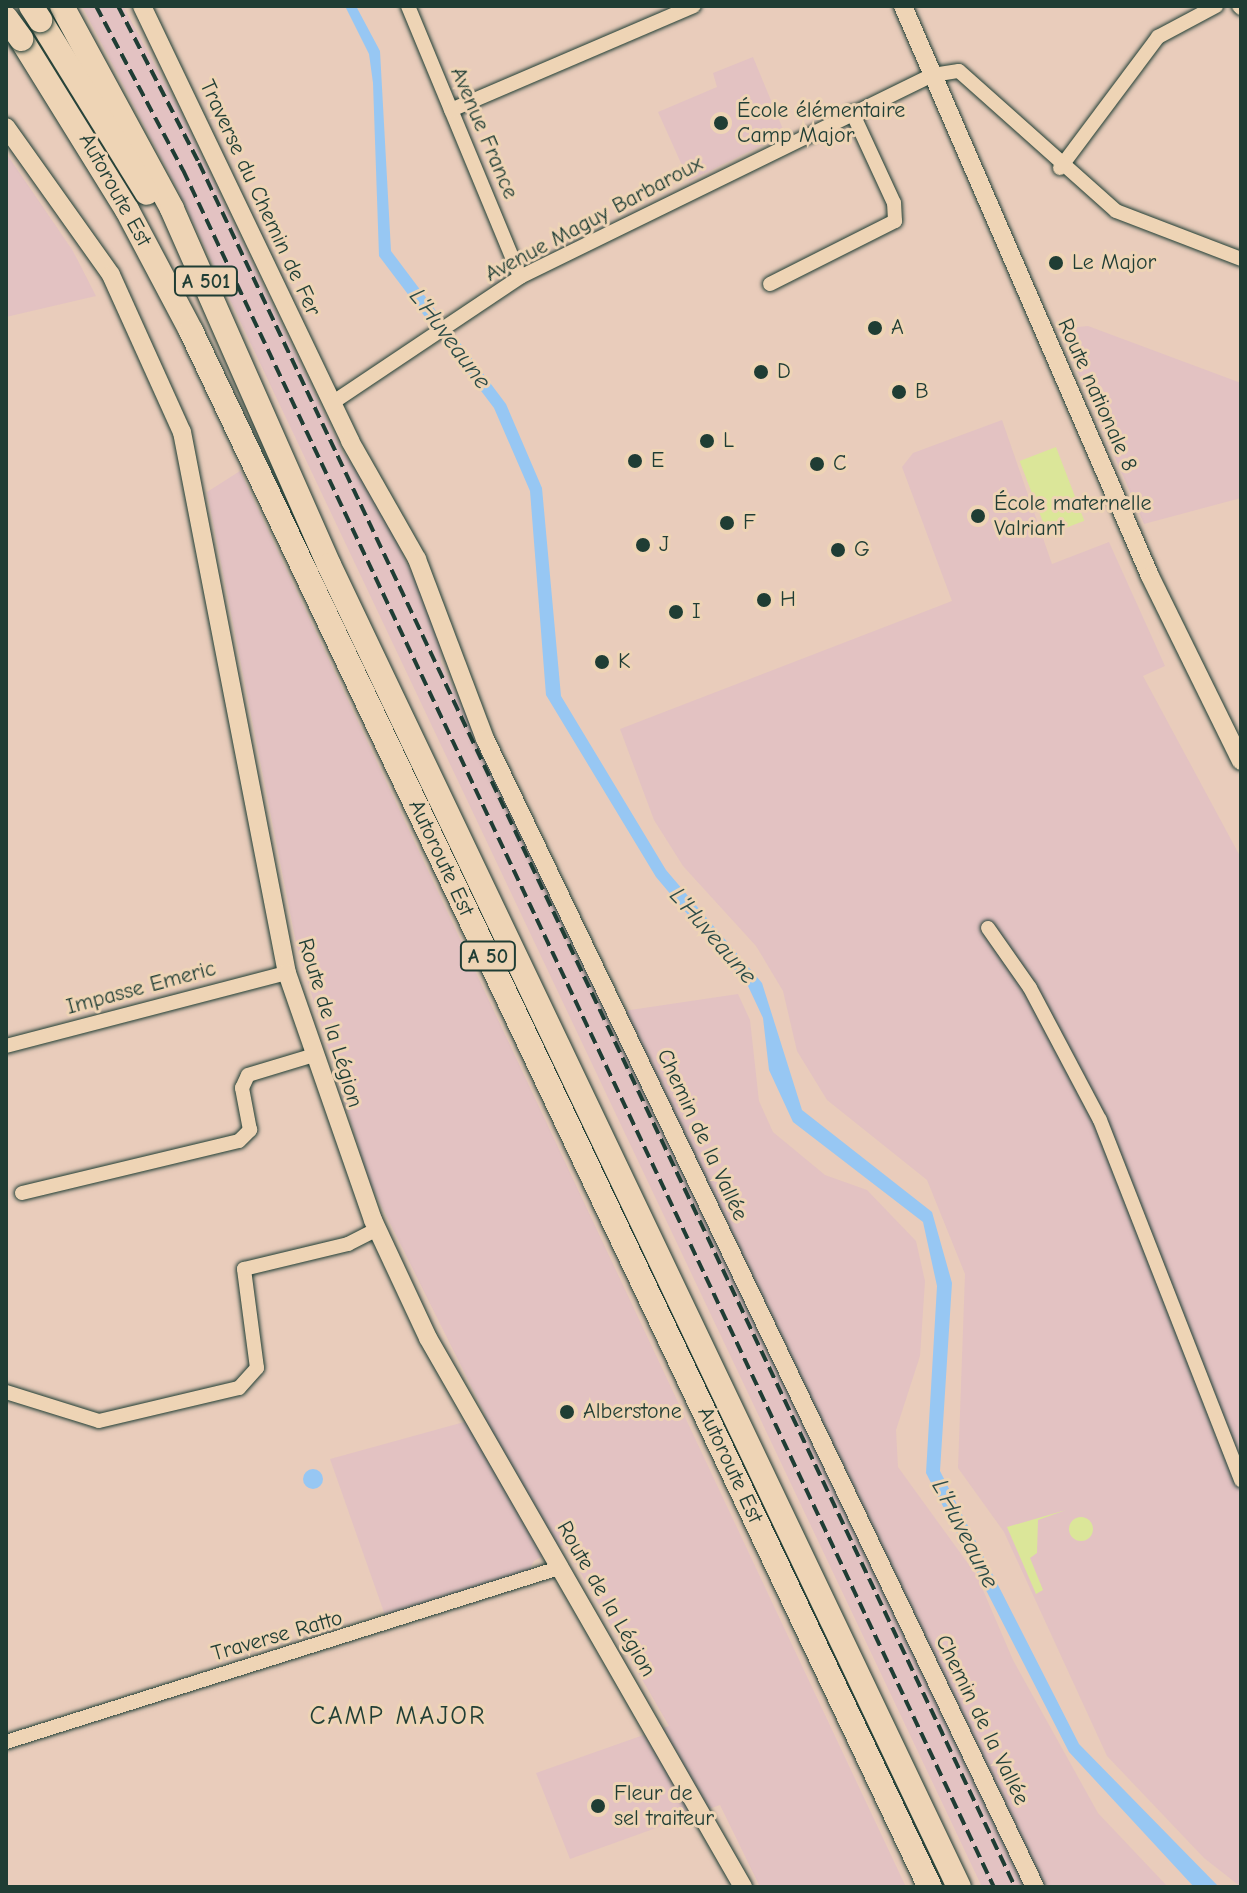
<!DOCTYPE html>
<html>
<head>
<meta charset="utf-8">
<style>
	body { margin:0 }
	#map { position:relative; width:1247px; height:1893px; overflow:hidden; background:#e9ccbb; font-family:"Comic Neue",sans-serif }
	div>[style] { position:absolute }
	.built>* { inset:0; background:#e3c2c2 }
	.green>* { inset:0; background:#dbe699; transform-origin:0 0 }
	.round { border-radius:50% }
	.water>* { inset:0; background:#97c7f3 }
	.roads { filter:drop-shadow(0 0 2px #1f3d34) drop-shadow(0 0 2px #1f3d34) }
	.street>* { height:14px; margin:-7px; padding:0 7px; transform-origin:7px; border-radius:7px; background:#eed4b5 }
	.secondary>* { height:18px; margin:-9px; padding:0 9px; transform-origin:9px; border-radius:9px; background:#eed4b5 }
	.highway>* { height:24px; margin:-12px; padding:0 12px; transform-origin:12px; border-radius:12px; background:#eed4b5 }
	.rail>* { height:4px; margin-top:-2px; transform-origin:0; background:repeating-linear-gradient(90deg,#1f3d34 0 12px,transparent 0 18px) }
	.bridges { filter:drop-shadow(0 0 2px #1f3d34) drop-shadow(0 0 2px #1f3d34) }
	.highway-bridge>* { height:24px; margin:-12px; padding:0 12px; transform-origin:12px; border-radius:12px; background:#eed4b5 }
	.dots>* { width:22px; height:22px; translate:-50% -50%; box-sizing:border-box; border:4px solid #eed4b5; border-radius:50% }
	span { translate:-50% -50%; white-space:nowrap; text-align:center; line-height:1.15; -webkit-text-stroke:6px #eed4b5; paint-order:stroke }
	.shield-label span { padding:2px 6px; background:#eed4b5; border:2px solid; border-radius:6px; -webkit-text-stroke-width:0 }
	.shield-label { font-size:20px; color:#1f3d34; font-weight:700 }
	.poi-label { font-size:22px; color:#1f3d34 }
	.left { translate:0 -50%; text-align:left }
	.street-label { font-size:22px; color:#1f3d34 }
	.water-label { font-size:24px; color:#2b4b47; font-style:italic }
	.quarter-label { font-size:26px; color:#1f3d34; letter-spacing:2px }
	.frame { position:absolute; inset:0; border:8px solid #1f3d34; pointer-events:none }
</style>
</head>
<body>
<div id="map">
	<div class="built">
		<div style="clip-path:polygon(82px 6px,123px 6px,179px 109px,343px 453px,371px 488px,438px 629px,441px 662px,610px 1013px,738px 994px,750px 1020px,759px 1101px,773px 1132px,825px 1175px,867px 1190px,916px 1241px,925px 1281px,920px 1356px,896px 1430px,898px 1467px,977px 1576px,1013px 1660px,1098px 1813px,1168px 1887px,982px 1887px,178px 190px)"></div>
		<div style="clip-path:polygon(753px 57px,785px 134px,689px 181px,658px 112px,717px 87px,713px 73px)"></div>
		<div style="clip-path:polygon(6px 153px,73px 251px,96px 296px,6px 317px)"></div>
		<div style="clip-path:polygon(1088px 326px,1241px 383px,1241px 498px,1144px 524px,1059px 329px)"></div>
		<div style="clip-path:polygon(1002px 420px,1052px 564px,1109px 542px,1165px 666px,1143px 676px,1241px 858px,1241px 1887px,1204px 1858px,1107px 1756px,1004px 1532px,958px 1468px,965px 1274px,927px 1180px,827px 1100px,797px 1051px,783px 991px,756px 946px,683px 866px,654px 820px,620px 729px,952px 601px,902px 467px,913px 453px)"></div>
		<div style="clip-path:polygon(240px 471px,906px 1887px,760px 1887px,720px 1805px,570px 1859px,536px 1773px,669px 1726px,564px 1544px,534px 1561px,525px 1578px,387px 1621px,330px 1459px,486px 1416px,369px 1181px,296px 943px,207px 492px)"></div>
	</div>
	<div class="green">
		<div style="left:1056px;top:447px;width:79px;height:39px;rotate:69deg"></div>
		<div style="clip-path:polygon(1066px 1510px,1038px 1520px,1037px 1553px,1030px 1558px,1043px 1590px,1036px 1594px,1007px 1527px)"></div>
		<div class="round" style="left:1069px;top:1517px;width:24px;height:24px"></div>
	</div>
	<div class="water">
		<div style="clip-path:polygon(345px 6px,356px 6px,380px 51px,391px 251px,506px 404px,542px 488px,561px 696px,666px 870px,762px 983px,802px 1110px,932px 1212px,952px 1283px,940px 1471px,1079px 1744px,1219px 1887px,1194px 1887px,1069px 1752px,926px 1473px,937px 1286px,923px 1222px,793px 1122px,769px 1070px,763px 1018px,748px 986px,656px 877px,546px 695px,530px 491px,494px 408px,379px 256px,373px 83px,369px 54px)"></div>
		<div class="round" style="left:303px;top:1469px;width:20px;height:20px"></div>
	</div>
	<div class="roads">
		<div class="street">
			<div style="left:408px;top:6px;width:293px;rotate:67.5deg"></div>
			<div style="left:1239px;top:6px;width:3px;rotate:45deg"></div>
			<div style="left:451px;top:110px;width:264px;rotate:-23.2deg"></div>
			<div style="left:1060px;top:168px;width:164px;rotate:-53.2deg"></div>
			<div style="left:1158px;top:37px;width:66px;rotate:-28.1deg"></div>
			<div style="left:770px;top:284px;width:140px;rotate:-26.7deg"></div>
			<div style="left:895px;top:221px;width:18px;rotate:-93deg"></div>
			<div style="left:894px;top:203px;width:100px;rotate:-114.8deg"></div>
			<div style="left:332px;top:403px;width:226px;rotate:-33.8deg"></div>
			<div style="left:520px;top:277px;width:460px;rotate:-26.1deg"></div>
			<div style="left:933px;top:75px;width:26px;rotate:-9deg"></div>
			<div style="left:959px;top:71px;width:210px;rotate:41.7deg"></div>
			<div style="left:1116px;top:211px;width:134px;rotate:21deg"></div>
			<div style="left:988px;top:928px;width:73px;rotate:55deg"></div>
			<div style="left:1030px;top:988px;width:149px;rotate:62.1deg"></div>
			<div style="left:1100px;top:1120px;width:387px;rotate:68.6deg"></div>
			<div style="left:6px;top:1046px;width:290px;rotate:-14.6deg"></div>
			<div style="left:22px;top:1193px;width:223px;rotate:-13.5deg"></div>
			<div style="left:239px;top:1141px;width:16px;rotate:-45deg"></div>
			<div style="left:250px;top:1130px;width:43px;rotate:-100.8deg"></div>
			<div style="left:242px;top:1088px;width:14px;rotate:-65deg"></div>
			<div style="left:248px;top:1075px;width:66px;rotate:-16.8deg"></div>
			<div style="left:6px;top:1392px;width:97px;rotate:17.3deg"></div>
			<div style="left:99px;top:1421px;width:144px;rotate:-13.3deg"></div>
			<div style="left:239px;top:1388px;width:27px;rotate:-48deg"></div>
			<div style="left:257px;top:1368px;width:100px;rotate:-97.5deg"></div>
			<div style="left:244px;top:1269px;width:107px;rotate:-13.5deg"></div>
			<div style="left:348px;top:1244px;width:33px;rotate:-27deg"></div>
			<div style="left:6px;top:1742px;width:580px;rotate:-17.47deg"></div>
		</div>
		<div class="secondary">
			<div style="left:142px;top:6px;width:482px;rotate:64.4deg"></div>
			<div style="left:350px;top:441px;width:136px;rotate:60.4deg"></div>
			<div style="left:417px;top:559px;width:192px;rotate:69.3deg"></div>
			<div style="left:485px;top:739px;width:1273px;rotate:64.4deg"></div>
			<div style="left:903px;top:6px;width:621px;rotate:66.57deg"></div>
			<div style="left:1150px;top:576px;width:206px;rotate:63.8deg"></div>
			<div style="left:6px;top:127px;width:181px;rotate:54.6deg"></div>
			<div style="left:111px;top:275px;width:172px;rotate:65.7deg"></div>
			<div style="left:182px;top:432px;width:551px;rotate:79.02deg"></div>
			<div style="left:287px;top:973px;width:262px;rotate:70.8deg"></div>
			<div style="left:373px;top:1220px;width:130px;rotate:65deg"></div>
			<div style="left:428px;top:1338px;width:633px;rotate:60.15deg"></div>
		</div>
		<div class="highway">
			<div style="left:62px;top:6px;width:231px;rotate:61.5deg"></div>
			<div style="left:172px;top:209px;width:389px;rotate:66.2deg"></div>
			<div style="left:329px;top:565px;width:1464px;rotate:64.52deg"></div>
			<div style="left:40px;top:20px;width:203px;rotate:58.3deg"></div>
			<div style="left:21px;top:39px;width:201px;rotate:58.2deg"></div>
			<div style="left:127px;top:210px;width:137px;rotate:62.1deg"></div>
			<div style="left:191px;top:331px;width:1723px;rotate:64.6deg"></div>
		</div>
	</div>
	<div class="rail">
		<div style="left:96px;top:6px;width:186px;rotate:62.1deg"></div>
		<div style="left:183px;top:170px;width:1899px;rotate:64.72deg"></div>
		<div style="left:118px;top:6px;width:177px;rotate:62.7deg"></div>
		<div style="left:199px;top:163px;width:1907px;rotate:64.67deg"></div>
	</div>
	<div class="bridges">
		<div class="highway-bridge">
			<div style="left:31px;top:6px;width:17px;rotate:57deg"></div>
			<div style="left:6px;top:18px;width:26px;rotate:54deg"></div>
		</div>
	</div>
	<div class="dots">
		<div style="left:721px;top:123px;background:#1f3d34"></div>
		<div style="left:1056px;top:263px;background:#1f3d34"></div>
		<div style="left:875px;top:328px;background:#1f3d34"></div>
		<div style="left:761px;top:372px;background:#1f3d34"></div>
		<div style="left:899px;top:392px;background:#1f3d34"></div>
		<div style="left:707px;top:441px;background:#1f3d34"></div>
		<div style="left:635px;top:461px;background:#1f3d34"></div>
		<div style="left:817px;top:464px;background:#1f3d34"></div>
		<div style="left:978px;top:516px;background:#1f3d34"></div>
		<div style="left:727px;top:523px;background:#1f3d34"></div>
		<div style="left:643px;top:545px;background:#1f3d34"></div>
		<div style="left:838px;top:550px;background:#1f3d34"></div>
		<div style="left:764px;top:600px;background:#1f3d34"></div>
		<div style="left:676px;top:612px;background:#1f3d34"></div>
		<div style="left:602px;top:662px;background:#1f3d34"></div>
		<div style="left:567px;top:1412px;background:#1f3d34"></div>
		<div style="left:598px;top:1806px;background:#1f3d34"></div>
	</div>
	<div class="shield-label">
		<span style="left:206px;top:281px">A 501</span>
		<span style="left:488px;top:956px">A 50</span>
	</div>
	<div class="poi-label">
		<span class="left" style="left:737px;top:123px">École élémentaire<br>Camp Major</span>
		<span class="left" style="left:1072px;top:263px">Le Major</span>
		<span class="left" style="left:891px;top:328px">A</span>
		<span class="left" style="left:777px;top:372px">D</span>
		<span class="left" style="left:915px;top:392px">B</span>
		<span class="left" style="left:723px;top:441px">L</span>
		<span class="left" style="left:651px;top:461px">E</span>
		<span class="left" style="left:833px;top:464px">C</span>
		<span class="left" style="left:994px;top:516px">École maternelle<br>Valriant</span>
		<span class="left" style="left:743px;top:523px">F</span>
		<span class="left" style="left:659px;top:545px">J</span>
		<span class="left" style="left:854px;top:550px">G</span>
		<span class="left" style="left:780px;top:600px">H</span>
		<span class="left" style="left:692px;top:612px">I</span>
		<span class="left" style="left:618px;top:662px">K</span>
		<span class="left" style="left:583px;top:1412px">Alberstone</span>
		<span class="left" style="left:614px;top:1806px">Fleur de<br>sel traiteur</span>
	</div>
	<div class="street-label">
		<span style="left:484px;top:133px;rotate:67deg">Avenue France</span>
		<span style="left:115px;top:190px;rotate:61deg">Autoroute Est</span>
		<span style="left:260px;top:198px;rotate:65deg">Traverse du Chemin de Fer</span>
		<span style="left:594px;top:219px;rotate:-28deg">Avenue Maguy Barbaroux</span>
		<span style="left:1097px;top:395px;rotate:66deg">Route nationale 8</span>
		<span style="left:441px;top:858px;rotate:65deg">Autoroute Est</span>
		<span style="left:141px;top:988px;rotate:-15deg">Impasse Emeric</span>
		<span style="left:330px;top:1023px;rotate:73deg">Route de la Légion</span>
		<span style="left:702px;top:1135px;rotate:65deg">Chemin de la Vallée</span>
		<span style="left:730px;top:1465px;rotate:65deg">Autoroute Est</span>
		<span style="left:606px;top:1599px;rotate:60deg">Route de la Légion</span>
		<span style="left:277px;top:1636px;rotate:-16deg">Traverse Ratto</span>
		<span style="left:982px;top:1720px;rotate:64deg">Chemin de la Vallée</span>
	</div>
	<div class="water-label">
		<span style="left:450px;top:339px;rotate:53deg">L'Huveaune</span>
		<span style="left:713px;top:936px;rotate:49deg">L'Huveaune</span>
		<span style="left:965px;top:1534px;rotate:63deg">L'Huveaune</span>
	</div>
	<div class="quarter-label">
		<span style="left:398px;top:1717px">CAMP MAJOR</span>
	</div>
	<div class="frame"></div>
</div>
</body>
</html>
